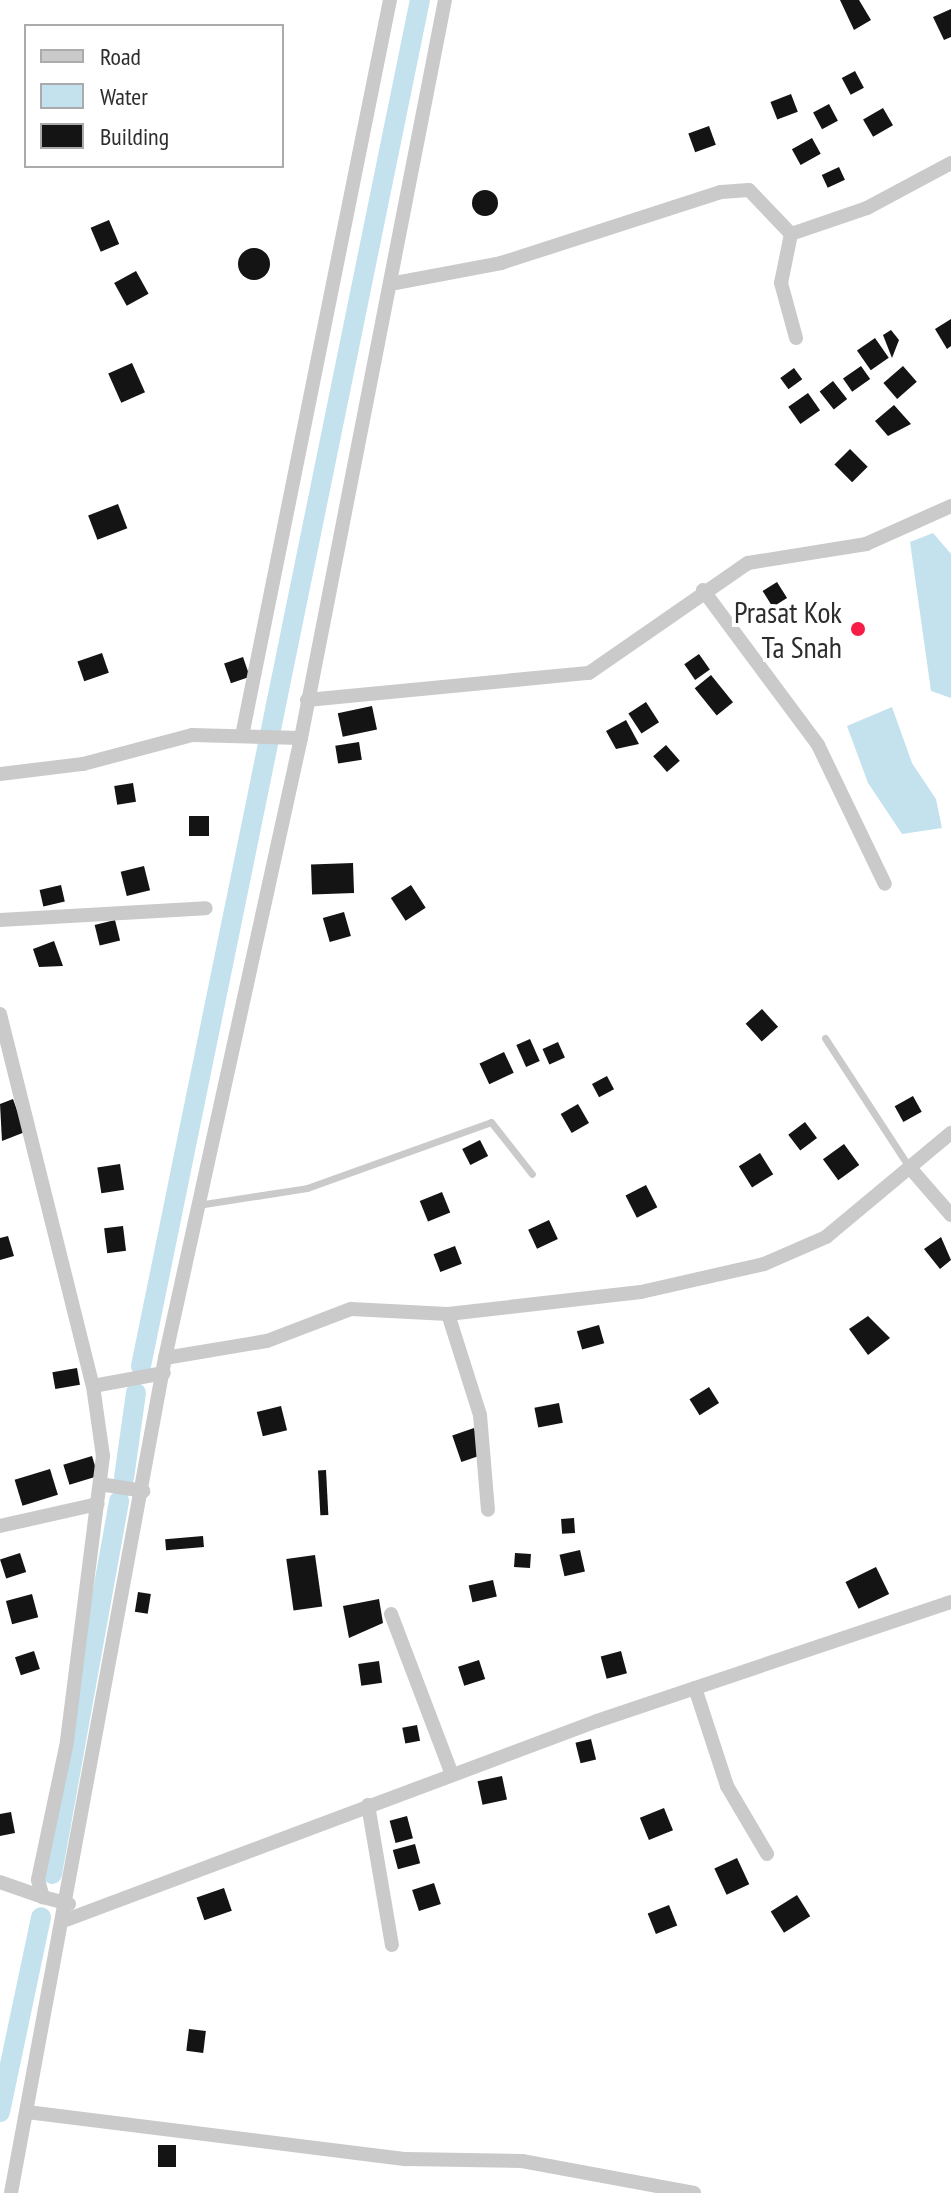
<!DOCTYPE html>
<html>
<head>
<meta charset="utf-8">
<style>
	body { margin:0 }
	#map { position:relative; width:951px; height:2193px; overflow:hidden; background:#fff; font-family:"PT Sans Narrow",sans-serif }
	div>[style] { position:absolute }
	.water>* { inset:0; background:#c3e2ee }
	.canal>* { height:20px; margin:-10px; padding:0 10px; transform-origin:10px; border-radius:10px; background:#c3e2ee }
	.building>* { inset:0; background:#141414; transform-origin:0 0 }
	.round { border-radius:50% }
	.lane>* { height:7px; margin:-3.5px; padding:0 3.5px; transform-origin:3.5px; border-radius:3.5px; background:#cacaca }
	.street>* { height:14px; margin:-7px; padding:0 7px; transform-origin:7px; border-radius:7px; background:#cacaca }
	.dots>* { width:22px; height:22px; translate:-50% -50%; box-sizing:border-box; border:4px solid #fff; border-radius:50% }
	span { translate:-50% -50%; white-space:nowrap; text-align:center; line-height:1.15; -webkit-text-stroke:8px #fff; paint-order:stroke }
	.poi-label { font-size:30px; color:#2d2d2d }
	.right { translate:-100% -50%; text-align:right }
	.legend { position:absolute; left:24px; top:24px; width:260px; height:144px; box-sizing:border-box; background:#fff; border:2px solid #ababab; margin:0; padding:10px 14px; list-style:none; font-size:24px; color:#2d2d2d }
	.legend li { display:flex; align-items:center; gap:16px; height:40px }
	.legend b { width:40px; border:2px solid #ababab }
</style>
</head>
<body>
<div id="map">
	<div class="water">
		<div style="clip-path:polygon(933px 533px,951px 554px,951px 698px,931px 691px,910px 542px)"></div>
		<div style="clip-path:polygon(892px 707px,912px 763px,936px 799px,942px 828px,902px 834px,868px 783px,847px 726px)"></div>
	</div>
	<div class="canal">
		<div style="left:141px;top:1366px;width:1394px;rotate:-78.46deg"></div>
		<div style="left:124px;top:1478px;width:86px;rotate:-82deg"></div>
		<div style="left:52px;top:1874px;width:379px;rotate:-79.8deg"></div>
		<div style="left:0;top:2112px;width:199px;rotate:-78.1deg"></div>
	</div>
	<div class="building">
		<div style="clip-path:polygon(840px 0,859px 0,871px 20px,854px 30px)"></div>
		<div style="clip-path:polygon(951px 9px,951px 37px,944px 40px,933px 17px)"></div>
		<div style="left:855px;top:71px;width:19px;height:15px;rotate:62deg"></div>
		<div style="left:791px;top:94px;width:19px;height:22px;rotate:69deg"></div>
		<div style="left:829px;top:104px;width:19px;height:18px;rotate:62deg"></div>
		<div style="left:883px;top:108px;width:20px;height:23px;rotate:60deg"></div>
		<div style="left:709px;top:126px;width:20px;height:22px;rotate:70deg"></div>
		<div style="left:812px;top:138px;width:18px;height:23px;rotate:61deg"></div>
		<div style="left:839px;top:167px;width:14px;height:19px;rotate:65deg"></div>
		<div class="round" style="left:472px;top:190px;width:26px;height:26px"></div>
		<div style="left:109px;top:220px;width:26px;height:20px;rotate:67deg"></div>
		<div class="round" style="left:238px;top:248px;width:32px;height:32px"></div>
		<div style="left:136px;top:271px;width:26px;height:25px;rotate:61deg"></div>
		<div style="clip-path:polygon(951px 319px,951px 346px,947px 349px,935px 329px)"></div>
		<div style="clip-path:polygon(891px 330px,899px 340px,892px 358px,883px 335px)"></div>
		<div style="left:875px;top:338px;width:24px;height:22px;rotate:55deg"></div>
		<div style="left:132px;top:363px;width:32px;height:26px;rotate:66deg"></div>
		<div style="left:861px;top:366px;width:16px;height:22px;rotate:55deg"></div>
		<div style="left:903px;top:366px;width:21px;height:26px;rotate:49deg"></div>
		<div style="left:794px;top:368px;width:14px;height:17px;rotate:54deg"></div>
		<div style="left:833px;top:381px;width:23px;height:17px;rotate:52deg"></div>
		<div style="left:808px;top:393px;width:21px;height:24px;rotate:55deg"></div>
		<div style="clip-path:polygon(894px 405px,911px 424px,888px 436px,875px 421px)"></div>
		<div style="left:850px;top:449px;width:25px;height:22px;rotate:45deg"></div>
		<div style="left:118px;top:504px;width:26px;height:32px;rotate:69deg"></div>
		<div style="left:777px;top:582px;width:19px;height:17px;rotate:58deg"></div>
		<div style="left:102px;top:653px;width:21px;height:26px;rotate:71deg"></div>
		<div style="left:699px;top:654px;width:19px;height:18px;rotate:55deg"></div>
		<div style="left:243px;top:657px;width:21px;height:20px;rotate:71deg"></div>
		<div style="left:711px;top:675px;width:35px;height:21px;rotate:51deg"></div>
		<div style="left:646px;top:702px;width:24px;height:21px;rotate:57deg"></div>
		<div style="left:372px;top:706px;width:24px;height:35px;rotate:78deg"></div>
		<div style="clip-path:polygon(626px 720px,639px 744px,616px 749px,606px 731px)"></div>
		<div style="left:359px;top:742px;width:18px;height:24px;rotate:81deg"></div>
		<div style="left:666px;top:745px;width:21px;height:17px;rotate:49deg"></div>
		<div style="left:133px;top:783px;width:19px;height:19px;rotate:81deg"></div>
		<div style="left:189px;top:816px;width:20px;height:20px"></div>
		<div style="left:353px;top:863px;width:30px;height:42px;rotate:88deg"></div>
		<div style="left:144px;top:866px;width:25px;height:24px;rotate:76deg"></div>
		<div style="left:61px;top:885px;width:17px;height:22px;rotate:77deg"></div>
		<div style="left:411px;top:885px;width:27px;height:24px;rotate:57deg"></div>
		<div style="left:344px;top:912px;width:25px;height:22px;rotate:74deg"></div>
		<div style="left:115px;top:920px;width:21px;height:21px;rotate:76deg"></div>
		<div style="clip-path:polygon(54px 941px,63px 966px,39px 967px,33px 949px)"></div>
		<div style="left:762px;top:1009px;width:24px;height:22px;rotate:48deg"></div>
		<div style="left:530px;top:1039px;width:24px;height:15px;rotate:66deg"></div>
		<div style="left:558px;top:1042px;width:17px;height:17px;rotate:66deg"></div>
		<div style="left:504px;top:1052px;width:23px;height:27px;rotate:65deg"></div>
		<div style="left:607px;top:1076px;width:15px;height:17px;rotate:62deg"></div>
		<div style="left:913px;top:1096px;width:18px;height:21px;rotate:61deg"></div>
		<div style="clip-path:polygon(13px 1099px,25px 1132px,2px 1141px,0 1104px)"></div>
		<div style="left:578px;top:1104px;width:22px;height:20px;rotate:60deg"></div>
		<div style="left:805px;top:1122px;width:20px;height:21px;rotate:53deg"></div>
		<div style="left:480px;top:1140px;width:18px;height:20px;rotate:63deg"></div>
		<div style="left:844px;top:1144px;width:26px;height:26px;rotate:54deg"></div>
		<div style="left:760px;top:1153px;width:25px;height:25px;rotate:58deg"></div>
		<div style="left:120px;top:1164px;width:26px;height:23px;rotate:81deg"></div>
		<div style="left:646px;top:1185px;width:25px;height:23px;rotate:63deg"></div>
		<div style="left:442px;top:1192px;width:22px;height:24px;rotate:68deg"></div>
		<div style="left:549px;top:1220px;width:21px;height:23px;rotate:65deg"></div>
		<div style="left:123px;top:1226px;width:25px;height:19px;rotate:83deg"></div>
		<div style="clip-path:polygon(8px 1236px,14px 1256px,0 1260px,0 1238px)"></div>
		<div style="clip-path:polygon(941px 1237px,951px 1260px,940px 1269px,924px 1249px)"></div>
		<div style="left:455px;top:1246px;width:19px;height:23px;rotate:69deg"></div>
		<div style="clip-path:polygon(868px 1316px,890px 1338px,868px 1355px,849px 1329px)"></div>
		<div style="left:599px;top:1325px;width:19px;height:23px;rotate:74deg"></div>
		<div style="left:77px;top:1368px;width:17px;height:25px;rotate:80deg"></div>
		<div style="left:709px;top:1387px;width:19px;height:23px;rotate:58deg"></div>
		<div style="left:559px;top:1403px;width:20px;height:25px;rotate:79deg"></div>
		<div style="left:281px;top:1406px;width:25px;height:25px;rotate:76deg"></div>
		<div style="left:474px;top:1428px;width:28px;height:23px;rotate:71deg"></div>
		<div style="left:92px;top:1456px;width:21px;height:30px;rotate:73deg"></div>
		<div style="left:50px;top:1469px;width:27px;height:37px;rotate:73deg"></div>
		<div style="left:326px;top:1470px;width:45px;height:8px;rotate:87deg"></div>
		<div style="left:574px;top:1518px;width:15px;height:13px;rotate:86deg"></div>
		<div style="left:203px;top:1536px;width:11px;height:38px;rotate:85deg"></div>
		<div style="left:580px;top:1550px;width:22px;height:21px;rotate:77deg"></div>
		<div style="left:20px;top:1553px;width:20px;height:21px;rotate:72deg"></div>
		<div style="left:515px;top:1553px;width:16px;height:14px;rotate:4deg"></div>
		<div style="left:315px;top:1555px;width:52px;height:29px;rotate:82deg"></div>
		<div style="left:876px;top:1567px;width:30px;height:34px;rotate:64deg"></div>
		<div style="left:493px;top:1580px;width:17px;height:25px;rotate:77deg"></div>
		<div style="left:138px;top:1592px;width:13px;height:20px;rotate:9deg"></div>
		<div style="left:32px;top:1594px;width:24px;height:27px;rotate:75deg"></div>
		<div style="clip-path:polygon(379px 1599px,383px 1623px,349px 1638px,343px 1606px)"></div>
		<div style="left:34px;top:1651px;width:19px;height:20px;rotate:72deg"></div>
		<div style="left:621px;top:1651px;width:23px;height:21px;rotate:75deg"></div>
		<div style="left:479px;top:1660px;width:20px;height:22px;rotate:72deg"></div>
		<div style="left:379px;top:1661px;width:22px;height:21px;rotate:82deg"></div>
		<div style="left:417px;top:1725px;width:16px;height:15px;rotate:79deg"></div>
		<div style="left:591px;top:1739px;width:21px;height:16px;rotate:76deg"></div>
		<div style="left:502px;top:1776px;width:24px;height:25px;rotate:78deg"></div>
		<div style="left:664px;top:1808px;width:24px;height:26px;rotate:68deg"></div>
		<div style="clip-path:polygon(11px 1812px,15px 1833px,0 1836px,0 1814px)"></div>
		<div style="left:407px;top:1816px;width:23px;height:18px;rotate:75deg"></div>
		<div style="left:415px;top:1844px;width:20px;height:23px;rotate:75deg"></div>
		<div style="left:737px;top:1858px;width:29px;height:25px;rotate:65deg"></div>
		<div style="left:434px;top:1883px;width:22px;height:23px;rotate:72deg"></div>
		<div style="left:224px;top:1888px;width:24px;height:29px;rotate:71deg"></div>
		<div style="left:797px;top:1895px;width:25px;height:31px;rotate:58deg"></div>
		<div style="left:669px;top:1905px;width:22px;height:23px;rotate:68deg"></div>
		<div style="left:189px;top:2029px;width:17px;height:22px;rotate:7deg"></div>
		<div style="left:158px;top:2145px;width:18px;height:22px"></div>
	</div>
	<div class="lane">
		<div style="left:825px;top:1038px;width:154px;rotate:56.9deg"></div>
		<div style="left:204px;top:1204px;width:104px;rotate:-8.8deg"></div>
		<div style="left:307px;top:1188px;width:195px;rotate:-19.7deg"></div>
		<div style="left:491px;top:1122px;width:66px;rotate:51.7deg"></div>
	</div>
	<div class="street">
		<div style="left:791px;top:234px;width:50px;rotate:101.5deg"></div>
		<div style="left:781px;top:283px;width:57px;rotate:74.7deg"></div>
		<div style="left:390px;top:284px;width:113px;rotate:-10.7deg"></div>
		<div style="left:501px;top:263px;width:231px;rotate:-17.9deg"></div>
		<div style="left:721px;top:192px;width:28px;rotate:-4deg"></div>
		<div style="left:749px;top:190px;width:61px;rotate:46.3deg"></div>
		<div style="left:791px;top:234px;width:80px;rotate:-18.9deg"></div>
		<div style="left:867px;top:208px;width:95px;rotate:-28.2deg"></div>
		<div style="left:703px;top:590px;width:193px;rotate:53.4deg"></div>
		<div style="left:818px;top:745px;width:154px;rotate:64.3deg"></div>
		<div style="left:307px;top:700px;width:283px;rotate:-5.5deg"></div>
		<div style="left:589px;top:673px;width:193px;rotate:-34.7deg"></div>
		<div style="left:748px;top:563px;width:120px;rotate:-9.1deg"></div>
		<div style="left:866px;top:544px;width:93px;rotate:-24.1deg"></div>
		<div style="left:242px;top:736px;width:751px;rotate:-78.63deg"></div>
		<div style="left:0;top:774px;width:84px;rotate:-6.9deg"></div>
		<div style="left:83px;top:764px;width:113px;rotate:-14.9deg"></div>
		<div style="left:192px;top:735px;width:109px;rotate:1.6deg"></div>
		<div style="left:0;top:920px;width:206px;rotate:-3.3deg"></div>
		<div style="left:0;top:1014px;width:383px;rotate:76deg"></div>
		<div style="left:93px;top:1386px;width:71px;rotate:81.9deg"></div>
		<div style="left:103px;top:1456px;width:288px;rotate:97.2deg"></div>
		<div style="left:67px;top:1742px;width:141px;rotate:101.9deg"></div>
		<div style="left:38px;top:1880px;width:18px;rotate:74deg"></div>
		<div style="left:43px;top:1897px;width:27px;rotate:15deg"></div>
		<div style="left:911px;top:1169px;width:61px;rotate:49deg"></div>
		<div style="left:448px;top:1314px;width:106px;rotate:72.4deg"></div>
		<div style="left:480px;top:1415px;width:95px;rotate:85.2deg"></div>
		<div style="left:165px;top:1358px;width:103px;rotate:-9.5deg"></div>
		<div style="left:267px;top:1341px;width:90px;rotate:-20.9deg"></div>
		<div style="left:351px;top:1309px;width:97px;rotate:3deg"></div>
		<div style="left:448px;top:1314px;width:194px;rotate:-6.5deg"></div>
		<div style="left:641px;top:1292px;width:126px;rotate:-12.8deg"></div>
		<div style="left:764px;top:1264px;width:68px;rotate:-23.5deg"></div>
		<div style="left:826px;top:1237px;width:163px;rotate:-39.8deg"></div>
		<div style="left:93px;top:1386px;width:72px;rotate:-10.4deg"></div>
		<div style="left:100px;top:1484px;width:44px;rotate:9.2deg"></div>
		<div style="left:0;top:1526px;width:100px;rotate:-12.7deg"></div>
		<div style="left:391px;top:1614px;width:172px;rotate:69.2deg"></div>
		<div style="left:695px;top:1688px;width:103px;rotate:71.9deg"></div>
		<div style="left:727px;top:1786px;width:79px;rotate:59.5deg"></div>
		<div style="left:368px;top:1805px;width:142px;rotate:80.3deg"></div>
		<div style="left:0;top:1882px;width:46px;rotate:19.2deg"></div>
		<div style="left:66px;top:1920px;width:567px;rotate:-20.54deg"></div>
		<div style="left:597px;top:1721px;width:373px;rotate:-18.6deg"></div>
		<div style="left:27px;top:2112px;width:382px;rotate:7.1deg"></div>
		<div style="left:406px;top:2159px;width:116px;rotate:1deg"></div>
		<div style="left:522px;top:2161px;width:175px;rotate:10.5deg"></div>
		<div style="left:11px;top:2193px;width:849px;rotate:-79.55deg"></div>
		<div style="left:165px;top:1358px;width:635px;rotate:-77.63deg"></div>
		<div style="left:301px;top:738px;width:752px;rotate:-78.96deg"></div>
	</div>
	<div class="dots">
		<div style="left:858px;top:629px;background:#f61d46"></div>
	</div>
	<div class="poi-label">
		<span class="right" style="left:842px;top:629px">Prasat Kok<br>Ta Snah</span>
	</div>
	<ul class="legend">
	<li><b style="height:10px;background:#cacaca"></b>Road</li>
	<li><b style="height:22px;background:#c3e2ee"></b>Water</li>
	<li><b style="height:22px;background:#141414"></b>Building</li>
	</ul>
</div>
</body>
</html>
